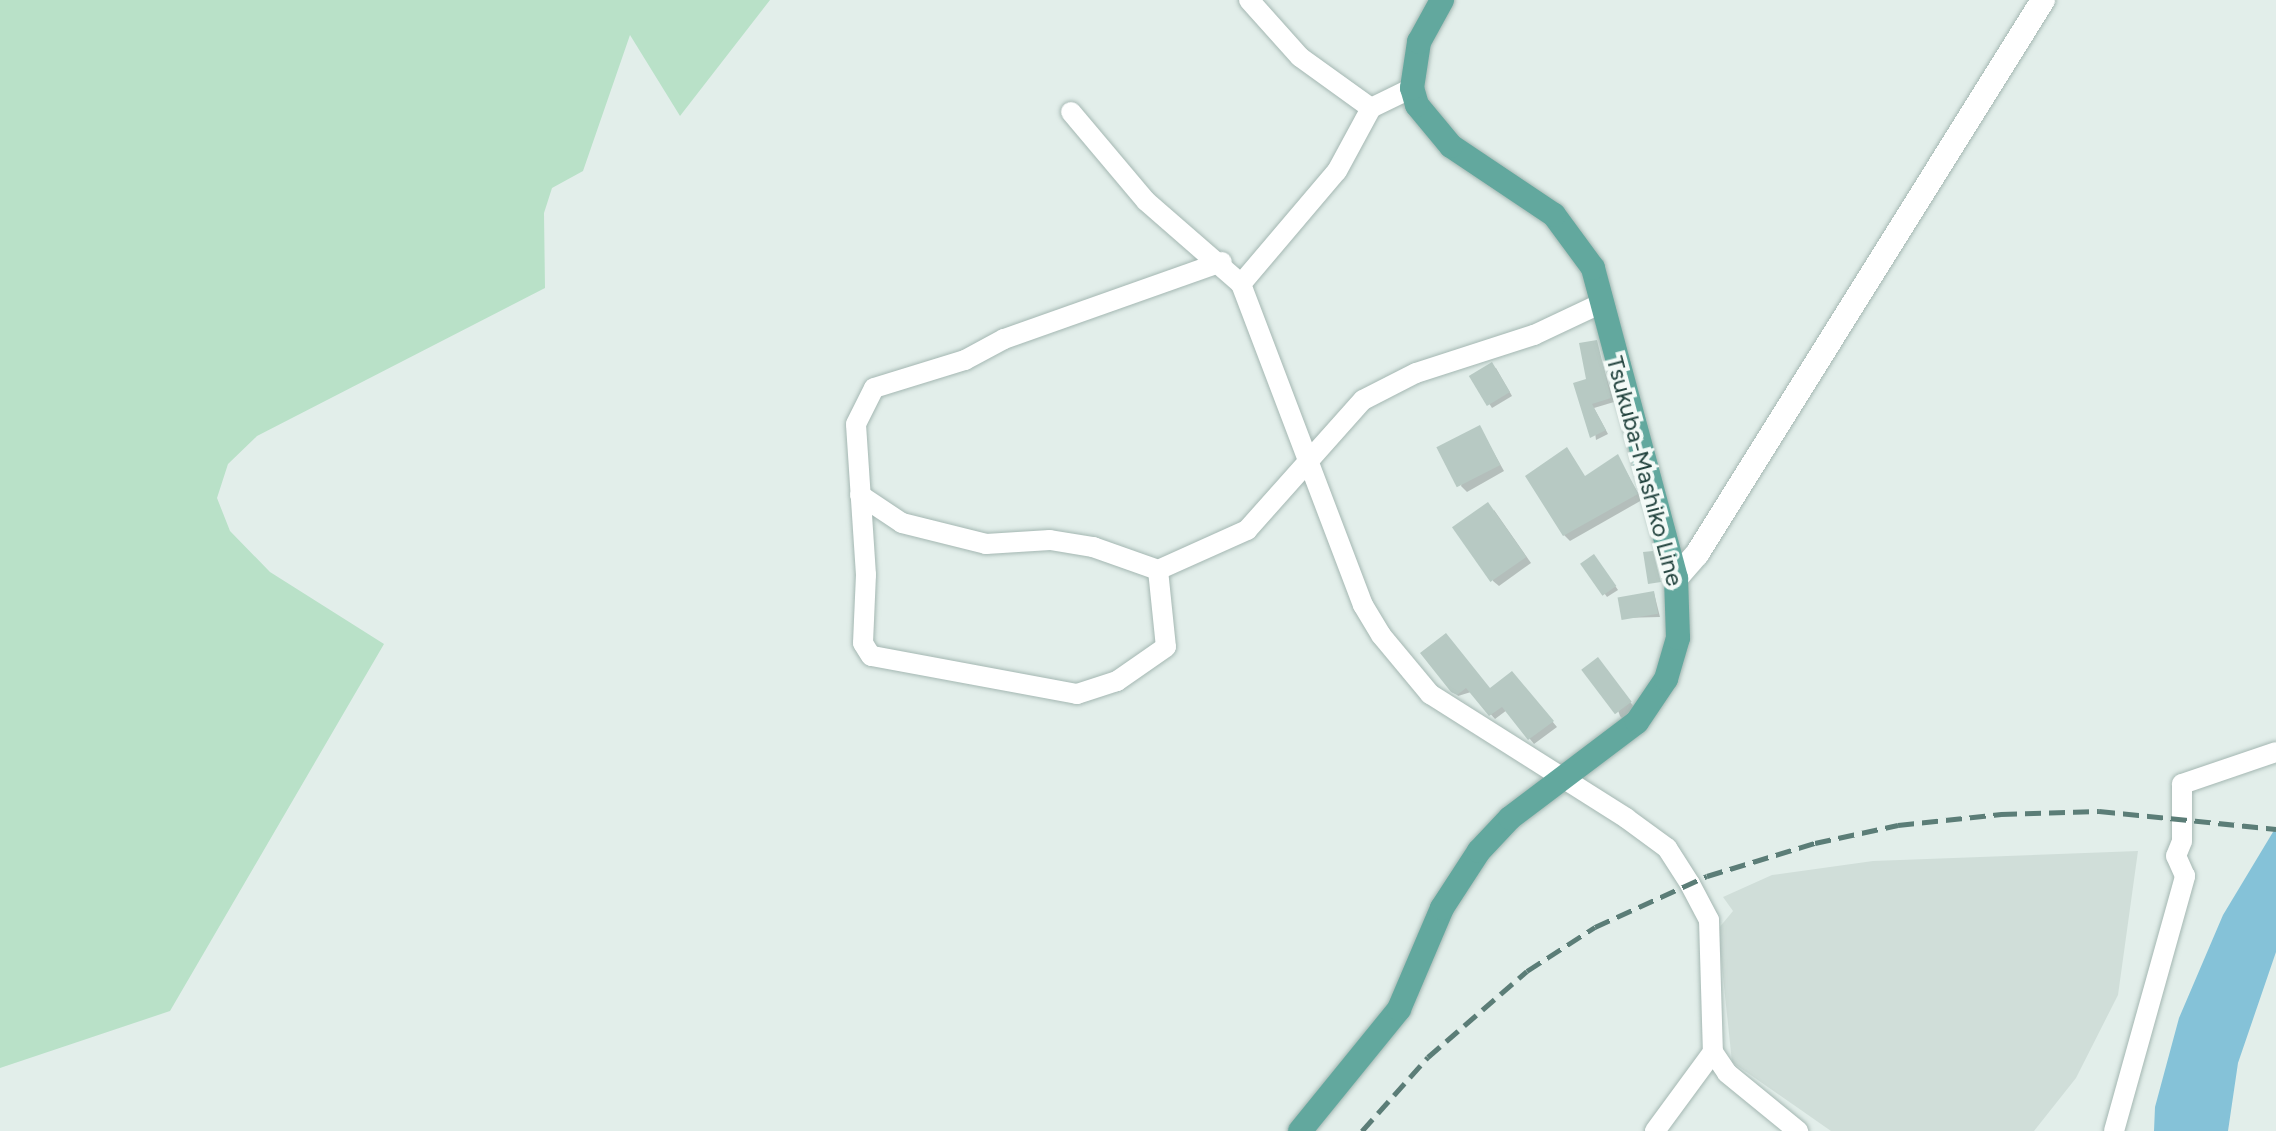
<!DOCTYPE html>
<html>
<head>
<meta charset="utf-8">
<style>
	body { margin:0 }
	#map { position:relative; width:2276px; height:1131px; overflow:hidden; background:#e2eeea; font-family:Figtree,sans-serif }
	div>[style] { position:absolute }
	.built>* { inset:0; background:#d0ded9 }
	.green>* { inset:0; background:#b9e1c8 }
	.water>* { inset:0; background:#85c2d8 }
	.shadow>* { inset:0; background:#0003 }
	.building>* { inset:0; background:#b7c9c3; transform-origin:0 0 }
	.roads { filter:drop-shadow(0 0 2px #a4b7b2) drop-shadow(0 0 2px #a4b7b2) }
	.minor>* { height:20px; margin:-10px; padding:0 10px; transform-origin:10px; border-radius:10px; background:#fff }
	.tertiary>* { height:24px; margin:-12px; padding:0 12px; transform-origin:12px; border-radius:12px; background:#fff }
	.primary>* { height:24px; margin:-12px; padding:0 12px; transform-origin:12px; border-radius:12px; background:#62a89e }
	.rail>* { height:5px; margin-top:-2.5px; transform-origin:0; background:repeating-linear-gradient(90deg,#5b7d77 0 16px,transparent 0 24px) }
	span { translate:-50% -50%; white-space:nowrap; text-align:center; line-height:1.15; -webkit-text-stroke:8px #f3faf7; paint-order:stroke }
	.street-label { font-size:24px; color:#20413c }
</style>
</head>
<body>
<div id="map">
	<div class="built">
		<div style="clip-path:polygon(2138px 851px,2118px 995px,2076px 1078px,2034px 1131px,1831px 1131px,1732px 1062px,1718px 929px,1733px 911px,1723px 897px,1772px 875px,1873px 861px)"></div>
	</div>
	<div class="green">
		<div style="clip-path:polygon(0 0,770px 0,680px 116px,630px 35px,583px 171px,552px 188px,544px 213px,545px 288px,257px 436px,228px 464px,217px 498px,230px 531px,270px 572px,384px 644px,170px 1011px,0 1068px)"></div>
	</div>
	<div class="water">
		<div style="clip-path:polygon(2276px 827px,2276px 952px,2238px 1063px,2228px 1131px,2154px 1131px,2155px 1107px,2179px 1018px,2223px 915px)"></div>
	</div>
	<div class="shadow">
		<div style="clip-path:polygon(1596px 342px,1614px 402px,1594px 408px,1608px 434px,1596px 440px,1588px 380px)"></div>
		<div style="clip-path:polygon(1496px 368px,1512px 396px,1492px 408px,1471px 375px)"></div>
		<div style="clip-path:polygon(1480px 428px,1504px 471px,1467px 492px,1461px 486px)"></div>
		<div style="clip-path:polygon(1618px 457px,1642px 500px,1570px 541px,1564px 535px,1586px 478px)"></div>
		<div style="clip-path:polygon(1494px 510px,1531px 563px,1499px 586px,1493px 581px)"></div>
		<div style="clip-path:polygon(1597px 560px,1618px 590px,1607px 597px,1583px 563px)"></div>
		<div style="clip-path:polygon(1654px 593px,1660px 617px,1622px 618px)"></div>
		<div style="clip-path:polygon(1423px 653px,1490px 690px,1516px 678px,1557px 727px,1534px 744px,1507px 710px,1495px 719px,1471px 692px,1458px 696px)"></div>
		<div style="clip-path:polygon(1601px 663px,1634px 707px,1623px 719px,1620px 716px)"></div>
	</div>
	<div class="building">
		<div style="clip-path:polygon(1597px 340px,1611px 398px,1592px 404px,1606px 430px,1590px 438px,1573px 383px,1586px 379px,1579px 343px)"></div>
		<div style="left:1492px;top:362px;width:35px;height:27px;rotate:59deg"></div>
		<div style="left:1480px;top:425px;width:45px;height:49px;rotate:63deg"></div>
		<div style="clip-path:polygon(1567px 447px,1585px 476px,1618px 454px,1638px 494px,1563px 536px,1525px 476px)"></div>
		<div style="left:1488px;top:502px;width:67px;height:44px;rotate:55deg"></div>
		<div style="clip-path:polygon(1653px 551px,1661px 582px,1648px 584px,1643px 552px)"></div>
		<div style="left:1594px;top:554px;width:39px;height:17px;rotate:55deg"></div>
		<div style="left:1654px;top:591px;width:23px;height:37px;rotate:80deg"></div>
		<div style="clip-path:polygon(1446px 633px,1490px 688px,1512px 671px,1554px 721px,1528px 740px,1502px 707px,1489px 716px,1466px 688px,1457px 695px,1451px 692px,1420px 653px)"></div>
		<div style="left:1598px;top:657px;width:56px;height:21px;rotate:53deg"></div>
	</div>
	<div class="roads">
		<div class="minor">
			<div style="left:1249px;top:0;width:76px;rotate:48.2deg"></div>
			<div style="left:1300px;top:57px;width:87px;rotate:35.7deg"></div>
			<div style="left:1071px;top:112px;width:116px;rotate:49.9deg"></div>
			<div style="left:1146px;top:201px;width:126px;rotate:41.1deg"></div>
			<div style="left:1241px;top:284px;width:343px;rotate:69.2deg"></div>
			<div style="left:1363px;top:605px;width:35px;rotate:59deg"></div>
			<div style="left:1381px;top:635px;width:77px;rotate:50.3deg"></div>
			<div style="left:1430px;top:694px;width:232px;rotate:32.3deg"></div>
			<div style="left:1626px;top:818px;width:51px;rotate:36.2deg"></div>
			<div style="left:1667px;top:848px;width:43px;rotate:57.4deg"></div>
			<div style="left:1690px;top:884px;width:41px;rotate:62.2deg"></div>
			<div style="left:1709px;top:920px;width:132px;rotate:88.3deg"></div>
			<div style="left:1713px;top:1052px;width:98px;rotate:126.3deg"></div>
			<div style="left:1241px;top:284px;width:148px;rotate:-49.7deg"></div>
			<div style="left:1337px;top:171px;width:72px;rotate:-61.6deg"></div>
			<div style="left:1371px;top:108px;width:46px;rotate:-26deg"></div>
			<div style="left:860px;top:495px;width:50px;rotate:33.7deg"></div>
			<div style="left:902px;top:523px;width:87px;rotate:14deg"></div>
			<div style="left:986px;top:544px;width:64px;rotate:-3.6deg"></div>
			<div style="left:1050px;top:540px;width:44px;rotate:9.2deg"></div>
			<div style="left:1093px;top:547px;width:69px;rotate:19.5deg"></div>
			<div style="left:1158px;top:570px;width:98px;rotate:-24.2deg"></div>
			<div style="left:1247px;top:530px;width:174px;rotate:-48.3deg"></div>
			<div style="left:1363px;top:400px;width:59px;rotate:-27deg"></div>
			<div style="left:1416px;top:373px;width:124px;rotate:-17.9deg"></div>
			<div style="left:1534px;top:335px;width:75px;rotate:-25.2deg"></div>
			<div style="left:1158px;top:570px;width:77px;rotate:84.1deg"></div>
			<div style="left:1166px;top:647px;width:60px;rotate:145.2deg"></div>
			<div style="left:1117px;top:681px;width:42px;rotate:162deg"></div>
			<div style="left:1077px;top:694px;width:209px;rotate:-169.5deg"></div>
			<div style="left:871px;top:656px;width:15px;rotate:-122deg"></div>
			<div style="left:863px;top:643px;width:68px;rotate:-87.5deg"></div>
			<div style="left:866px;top:575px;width:151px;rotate:-93.8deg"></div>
			<div style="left:856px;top:424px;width:40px;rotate:-63.4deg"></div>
			<div style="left:874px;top:388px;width:95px;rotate:-17.1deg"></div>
			<div style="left:965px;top:360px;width:44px;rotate:-28.3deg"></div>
			<div style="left:1004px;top:339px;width:231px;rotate:-19.5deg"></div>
			<div style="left:1713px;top:1052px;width:25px;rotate:56deg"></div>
			<div style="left:1727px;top:1073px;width:92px;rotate:39.2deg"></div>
			<div style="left:2114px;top:1131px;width:265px;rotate:-74.4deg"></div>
			<div style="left:2185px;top:876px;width:22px;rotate:-114deg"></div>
			<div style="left:2176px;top:856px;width:16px;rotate:-68deg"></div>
			<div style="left:2182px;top:841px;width:57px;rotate:-90deg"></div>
			<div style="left:2182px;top:784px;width:99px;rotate:-18.8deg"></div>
		</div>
		<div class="tertiary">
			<div style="left:1676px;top:578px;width:32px;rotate:-49deg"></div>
			<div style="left:1697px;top:554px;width:653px;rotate:-58.01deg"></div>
		</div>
		<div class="primary">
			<div style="left:1300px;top:1131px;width:157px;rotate:-50.9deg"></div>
			<div style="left:1399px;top:1009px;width:110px;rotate:-66.9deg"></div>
			<div style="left:1442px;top:908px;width:68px;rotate:-57deg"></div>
			<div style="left:1479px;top:851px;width:45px;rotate:-46.8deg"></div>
			<div style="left:1510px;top:818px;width:159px;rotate:-37.1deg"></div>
			<div style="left:1637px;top:722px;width:52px;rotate:-56deg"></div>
			<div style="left:1666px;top:679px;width:43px;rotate:-73.7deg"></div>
			<div style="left:1678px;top:638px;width:60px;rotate:-91.9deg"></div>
			<div style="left:1676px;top:578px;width:321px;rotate:-105deg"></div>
			<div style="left:1593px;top:268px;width:66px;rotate:-126.3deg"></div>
			<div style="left:1554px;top:215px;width:124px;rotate:-146.2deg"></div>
			<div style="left:1451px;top:146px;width:53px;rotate:-129.7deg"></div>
			<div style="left:1417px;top:105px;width:18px;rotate:-106deg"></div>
			<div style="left:1412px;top:88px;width:47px;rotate:-81.3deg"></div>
			<div style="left:1419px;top:42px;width:48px;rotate:-61.3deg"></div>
		</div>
	</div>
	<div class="rail">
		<div style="left:1362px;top:1131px;width:99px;rotate:-48.3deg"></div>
		<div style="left:1428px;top:1057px;width:131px;rotate:-41deg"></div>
		<div style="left:1527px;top:971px;width:81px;rotate:-32.9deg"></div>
		<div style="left:1595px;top:927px;width:123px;rotate:-24.5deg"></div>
		<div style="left:1707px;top:876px;width:113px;rotate:-17deg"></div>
		<div style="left:1815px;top:843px;width:85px;rotate:-12.2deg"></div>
		<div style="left:1898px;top:825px;width:104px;rotate:-6.1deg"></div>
		<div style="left:2001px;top:814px;width:98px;rotate:-1.8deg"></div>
		<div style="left:2099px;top:811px;width:178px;rotate:5.8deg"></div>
	</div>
	<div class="street-label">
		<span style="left:1645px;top:471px;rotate:75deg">Tsukuba-Mashiko Line</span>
	</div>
</div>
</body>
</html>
